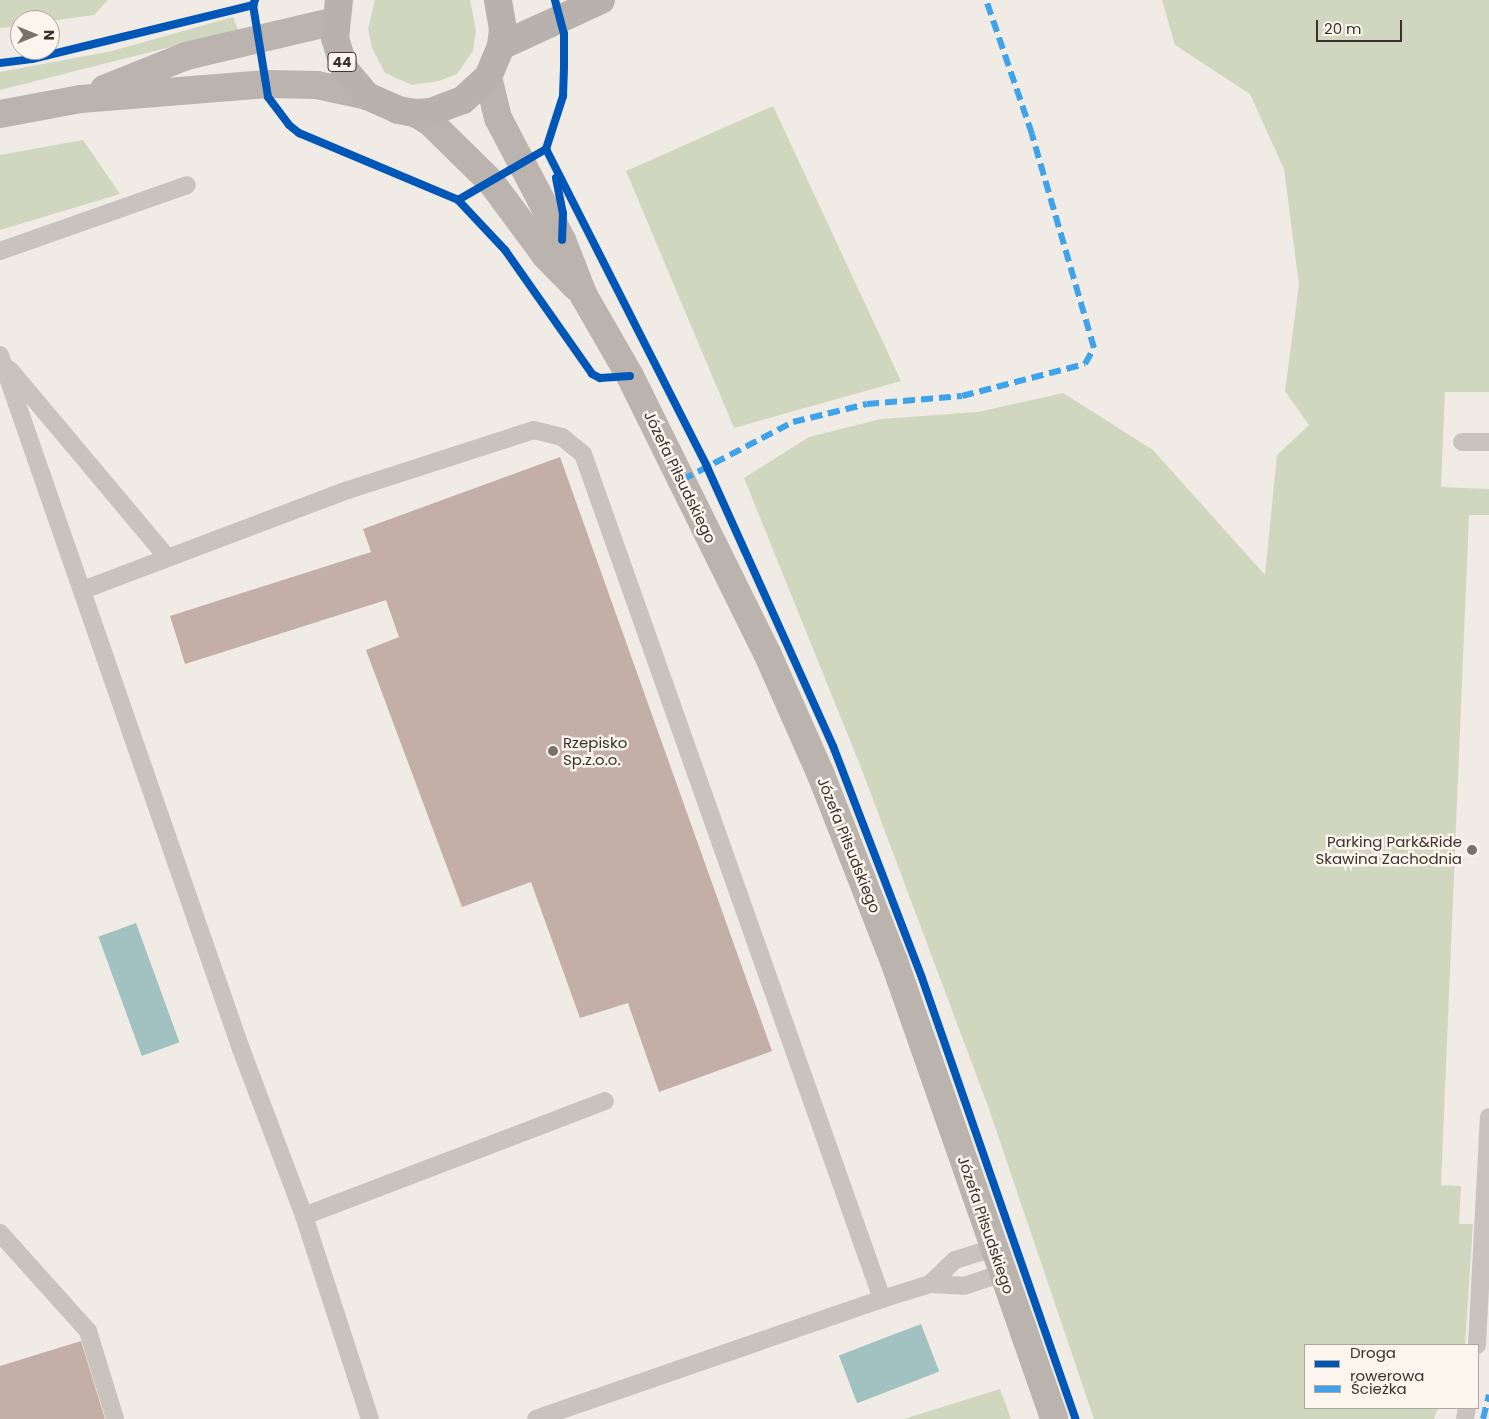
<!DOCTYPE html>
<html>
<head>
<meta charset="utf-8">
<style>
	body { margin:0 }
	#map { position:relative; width:1489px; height:1419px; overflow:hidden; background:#f0ebe5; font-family:Poppins,sans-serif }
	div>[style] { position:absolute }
	.green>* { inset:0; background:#d1d6bf }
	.water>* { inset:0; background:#a1c2c1; transform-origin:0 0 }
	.building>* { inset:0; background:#c3afa7 }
	.lane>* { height:18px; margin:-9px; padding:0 9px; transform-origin:9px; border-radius:9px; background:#c9c3be }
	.secondary>* { height:28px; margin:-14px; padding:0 14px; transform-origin:14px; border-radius:14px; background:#bab3ae }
	.primary>* { height:28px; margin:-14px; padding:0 14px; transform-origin:14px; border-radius:14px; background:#b8b1ad }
	.quiet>* { height:6px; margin-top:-3px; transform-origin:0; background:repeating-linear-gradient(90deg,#3fa3eb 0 12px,transparent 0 18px) }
	.cycleway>* { height:8px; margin:-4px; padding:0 4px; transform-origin:4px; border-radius:4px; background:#0057b8 }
	.dots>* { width:14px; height:14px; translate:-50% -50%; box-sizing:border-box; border:2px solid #fbf5ee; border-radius:50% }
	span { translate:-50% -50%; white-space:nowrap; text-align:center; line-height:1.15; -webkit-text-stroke:5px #fbf5ee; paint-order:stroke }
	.shield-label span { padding:1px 4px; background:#fbf5ee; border:1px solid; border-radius:4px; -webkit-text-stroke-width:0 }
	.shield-label { font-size:14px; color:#3b302b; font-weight:700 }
	.street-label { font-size:15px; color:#3b302b }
	.poi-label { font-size:15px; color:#3b302b }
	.left { translate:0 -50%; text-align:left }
	.right { translate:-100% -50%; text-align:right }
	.legend { position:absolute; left:1304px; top:1344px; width:175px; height:65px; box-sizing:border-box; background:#fbf5ee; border:1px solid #aea6a0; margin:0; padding:6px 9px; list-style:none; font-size:15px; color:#3b302b }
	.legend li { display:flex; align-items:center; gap:10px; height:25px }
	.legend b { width:25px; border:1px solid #aea6a0 }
	.north { position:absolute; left:10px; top:10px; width:50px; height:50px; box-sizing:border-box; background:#fbf5ee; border:1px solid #aea6a0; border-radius:50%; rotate:90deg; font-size:14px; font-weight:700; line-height:20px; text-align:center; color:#3b302b }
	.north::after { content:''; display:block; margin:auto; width:18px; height:22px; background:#7a716c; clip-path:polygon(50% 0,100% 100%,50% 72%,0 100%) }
	.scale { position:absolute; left:1316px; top:20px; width:86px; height:22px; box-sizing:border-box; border:2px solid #3b302b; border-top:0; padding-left:6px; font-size:15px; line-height:18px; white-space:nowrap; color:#3b302b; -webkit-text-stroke:4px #fbf5ee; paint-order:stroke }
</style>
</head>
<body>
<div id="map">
	<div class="green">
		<div style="clip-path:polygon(0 0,108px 0,94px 15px,50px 21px,20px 20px,20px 26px,0 28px)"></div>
		<div style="clip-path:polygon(375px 0,470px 0,476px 31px,473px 51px,457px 74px,439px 81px,412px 85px,385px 73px,372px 48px,368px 29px)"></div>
		<div style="clip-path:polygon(1162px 0,1489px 0,1489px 392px,1445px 392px,1441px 487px,1489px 489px,1489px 515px,1469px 515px,1441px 1185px,1461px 1186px,1459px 1224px,1473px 1224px,1465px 1345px,1305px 1345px,1305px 1408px,1438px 1408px,1434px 1419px,1094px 1419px,988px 1106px,862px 770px,744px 478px,809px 437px,881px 419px,978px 412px,1063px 393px,1153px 450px,1265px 575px,1277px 455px,1309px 425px,1285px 391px,1299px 285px,1284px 169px,1250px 94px,1175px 45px)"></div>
		<div style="clip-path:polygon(233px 17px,238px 30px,0 90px,0 72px,112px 51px)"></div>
		<div style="clip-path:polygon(773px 106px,901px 381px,734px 428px,626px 171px)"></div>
		<div style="clip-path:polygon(83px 140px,120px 194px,0 230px,0 155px)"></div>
		<div style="clip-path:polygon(1000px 1389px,1011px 1419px,904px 1419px)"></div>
	</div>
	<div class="water">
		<div style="left:136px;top:923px;width:127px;height:40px;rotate:70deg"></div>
		<div style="left:921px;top:1324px;width:51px;height:88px;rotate:69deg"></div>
	</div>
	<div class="building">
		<div style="clip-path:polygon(560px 457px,772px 1051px,659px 1092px,628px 1003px,580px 1018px,531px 882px,462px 907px,366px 650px,399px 637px,386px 600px,185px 664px,170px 616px,371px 552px,363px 529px)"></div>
		<div style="clip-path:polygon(81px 1341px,105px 1419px,0 1419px,0 1366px)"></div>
	</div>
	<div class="lane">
		<div style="left:0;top:251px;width:198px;rotate:-19.4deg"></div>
		<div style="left:0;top:355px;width:735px;rotate:70.85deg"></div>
		<div style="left:241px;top:1049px;width:178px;rotate:69.3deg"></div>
		<div style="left:304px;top:1216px;width:213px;rotate:72deg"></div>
		<div style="left:10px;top:370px;width:244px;rotate:50deg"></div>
		<div style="left:1462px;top:442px;width:27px"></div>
		<div style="left:83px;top:590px;width:283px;rotate:-20.7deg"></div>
		<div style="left:348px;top:490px;width:195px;rotate:-17.9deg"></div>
		<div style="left:534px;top:430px;width:29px;rotate:14deg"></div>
		<div style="left:562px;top:437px;width:27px;rotate:39deg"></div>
		<div style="left:583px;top:454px;width:896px;rotate:70.51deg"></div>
		<div style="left:882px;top:1299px;width:366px;rotate:160.9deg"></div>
		<div style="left:304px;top:1216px;width:322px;rotate:-20.9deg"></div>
		<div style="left:0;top:1233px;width:132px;rotate:48.1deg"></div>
		<div style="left:88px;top:1331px;width:92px;rotate:72.9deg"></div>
		<div style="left:930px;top:1284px;width:35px;rotate:-44deg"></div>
		<div style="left:955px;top:1260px;width:41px;rotate:-17.1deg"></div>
		<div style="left:882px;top:1299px;width:50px;rotate:-17.4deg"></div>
		<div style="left:930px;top:1284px;width:34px;rotate:3deg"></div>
		<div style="left:964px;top:1286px;width:41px;rotate:-18.4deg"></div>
		<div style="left:1477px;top:1345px;width:228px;rotate:-87deg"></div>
		<div style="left:1465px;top:1419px;width:11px;rotate:-80deg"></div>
	</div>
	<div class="secondary">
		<div style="left:488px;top:77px;width:42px;rotate:76.3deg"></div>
		<div style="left:498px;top:118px;width:138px;rotate:62.3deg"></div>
		<div style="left:562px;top:240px;width:60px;rotate:68.6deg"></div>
		<div style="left:584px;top:296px;width:92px;rotate:60.1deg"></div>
		<div style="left:630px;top:376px;width:309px;rotate:63.7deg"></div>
		<div style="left:767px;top:653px;width:133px;rotate:66.1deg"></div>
		<div style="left:821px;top:775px;width:200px;rotate:68.6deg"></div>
		<div style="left:894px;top:961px;width:485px;rotate:70.7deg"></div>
		<div style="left:104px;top:89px;width:88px;rotate:-21.9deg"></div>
		<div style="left:186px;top:56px;width:153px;rotate:-13.2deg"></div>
		<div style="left:415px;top:113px;width:17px;rotate:31deg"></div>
		<div style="left:430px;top:122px;width:86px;rotate:44.5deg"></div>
		<div style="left:491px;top:182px;width:92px;rotate:53.4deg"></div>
		<div style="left:546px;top:256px;width:43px;rotate:45.9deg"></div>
		<div style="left:0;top:114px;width:82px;rotate:-10.5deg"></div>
		<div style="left:81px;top:99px;width:186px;rotate:-4.6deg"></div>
		<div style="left:266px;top:84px;width:51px;rotate:1.1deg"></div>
		<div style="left:317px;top:85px;width:51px;rotate:12.4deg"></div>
	</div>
	<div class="primary">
		<div style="left:339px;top:0;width:38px;rotate:96deg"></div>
		<div style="left:335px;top:38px;width:34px;rotate:73deg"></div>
		<div style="left:345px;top:70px;width:34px;rotate:50deg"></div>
		<div style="left:367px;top:96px;width:34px;rotate:24deg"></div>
		<div style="left:398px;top:110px;width:17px;rotate:10deg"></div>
		<div style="left:415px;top:113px;width:16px;rotate:-4deg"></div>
		<div style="left:431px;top:112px;width:34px;rotate:-21deg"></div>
		<div style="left:463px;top:100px;width:34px;rotate:-43deg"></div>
		<div style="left:488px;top:77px;width:34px;rotate:-67deg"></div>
		<div style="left:501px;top:46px;width:17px;rotate:-83deg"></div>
		<div style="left:503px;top:29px;width:29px;rotate:-100deg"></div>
		<div style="left:501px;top:46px;width:110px;rotate:-24.7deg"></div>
	</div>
	<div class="quiet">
		<div style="left:682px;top:480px;width:125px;rotate:-27.6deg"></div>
		<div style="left:793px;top:422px;width:76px;rotate:-13.7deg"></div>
		<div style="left:867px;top:404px;width:95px;rotate:-4.8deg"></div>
		<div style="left:962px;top:396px;width:127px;rotate:-14.6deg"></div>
		<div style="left:1085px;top:364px;width:18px;rotate:-61deg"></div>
		<div style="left:1094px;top:348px;width:223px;rotate:-106.2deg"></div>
		<div style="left:1032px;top:134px;width:142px;rotate:-108.9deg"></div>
		<div style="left:1483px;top:1419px;width:25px;rotate:-76deg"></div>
	</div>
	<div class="cycleway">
		<div style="left:255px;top:0;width:5px;rotate:112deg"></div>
		<div style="left:253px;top:5px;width:93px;rotate:80.7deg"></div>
		<div style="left:268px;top:97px;width:35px;rotate:53deg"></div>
		<div style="left:289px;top:125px;width:13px;rotate:39deg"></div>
		<div style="left:299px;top:133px;width:173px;rotate:22.8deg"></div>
		<div style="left:458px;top:200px;width:102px;rotate:-30.1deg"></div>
		<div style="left:546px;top:149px;width:56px;rotate:-72.2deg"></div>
		<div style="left:563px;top:96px;width:29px;rotate:-88deg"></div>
		<div style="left:564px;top:67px;width:33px;rotate:-90deg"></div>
		<div style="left:564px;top:34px;width:35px;rotate:-105deg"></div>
		<div style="left:0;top:63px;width:32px;rotate:-7deg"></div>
		<div style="left:32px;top:59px;width:228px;rotate:-13.7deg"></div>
		<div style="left:546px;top:149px;width:356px;rotate:63.1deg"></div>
		<div style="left:707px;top:467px;width:306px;rotate:65.7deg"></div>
		<div style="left:833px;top:746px;width:248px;rotate:69deg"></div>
		<div style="left:922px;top:978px;width:467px;rotate:70.8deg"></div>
		<div style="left:556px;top:178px;width:36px;rotate:79deg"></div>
		<div style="left:563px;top:213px;width:27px;rotate:92deg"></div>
		<div style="left:458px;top:200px;width:69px;rotate:46.8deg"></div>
		<div style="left:505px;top:250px;width:151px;rotate:54.9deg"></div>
		<div style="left:592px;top:374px;width:9px;rotate:27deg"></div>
		<div style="left:600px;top:378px;width:30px;rotate:-4deg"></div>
	</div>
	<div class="dots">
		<div style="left:553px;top:751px;background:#7a716c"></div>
		<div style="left:1472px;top:850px;background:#7a716c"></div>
	</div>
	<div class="shield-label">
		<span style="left:342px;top:62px">44</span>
	</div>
	<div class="street-label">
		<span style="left:680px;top:477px;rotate:64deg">Józefa Piłsudskiego</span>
		<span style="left:849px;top:845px;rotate:68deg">Józefa Piłsudskiego</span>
		<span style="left:986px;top:1225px;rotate:71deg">Józefa Piłsudskiego</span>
	</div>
	<div class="poi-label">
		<span class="left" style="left:563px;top:751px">Rzepisko<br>Sp.z.o.o.</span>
		<span class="right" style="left:1462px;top:850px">Parking Park&amp;Ride<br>Skawina Zachodnia</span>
	</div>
	<ul class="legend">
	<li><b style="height:6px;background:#0057b8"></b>Droga rowerowa</li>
	<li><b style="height:6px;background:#3fa3eb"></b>Ścieżka</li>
	</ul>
	<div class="north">N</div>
	<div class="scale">20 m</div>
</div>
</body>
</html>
